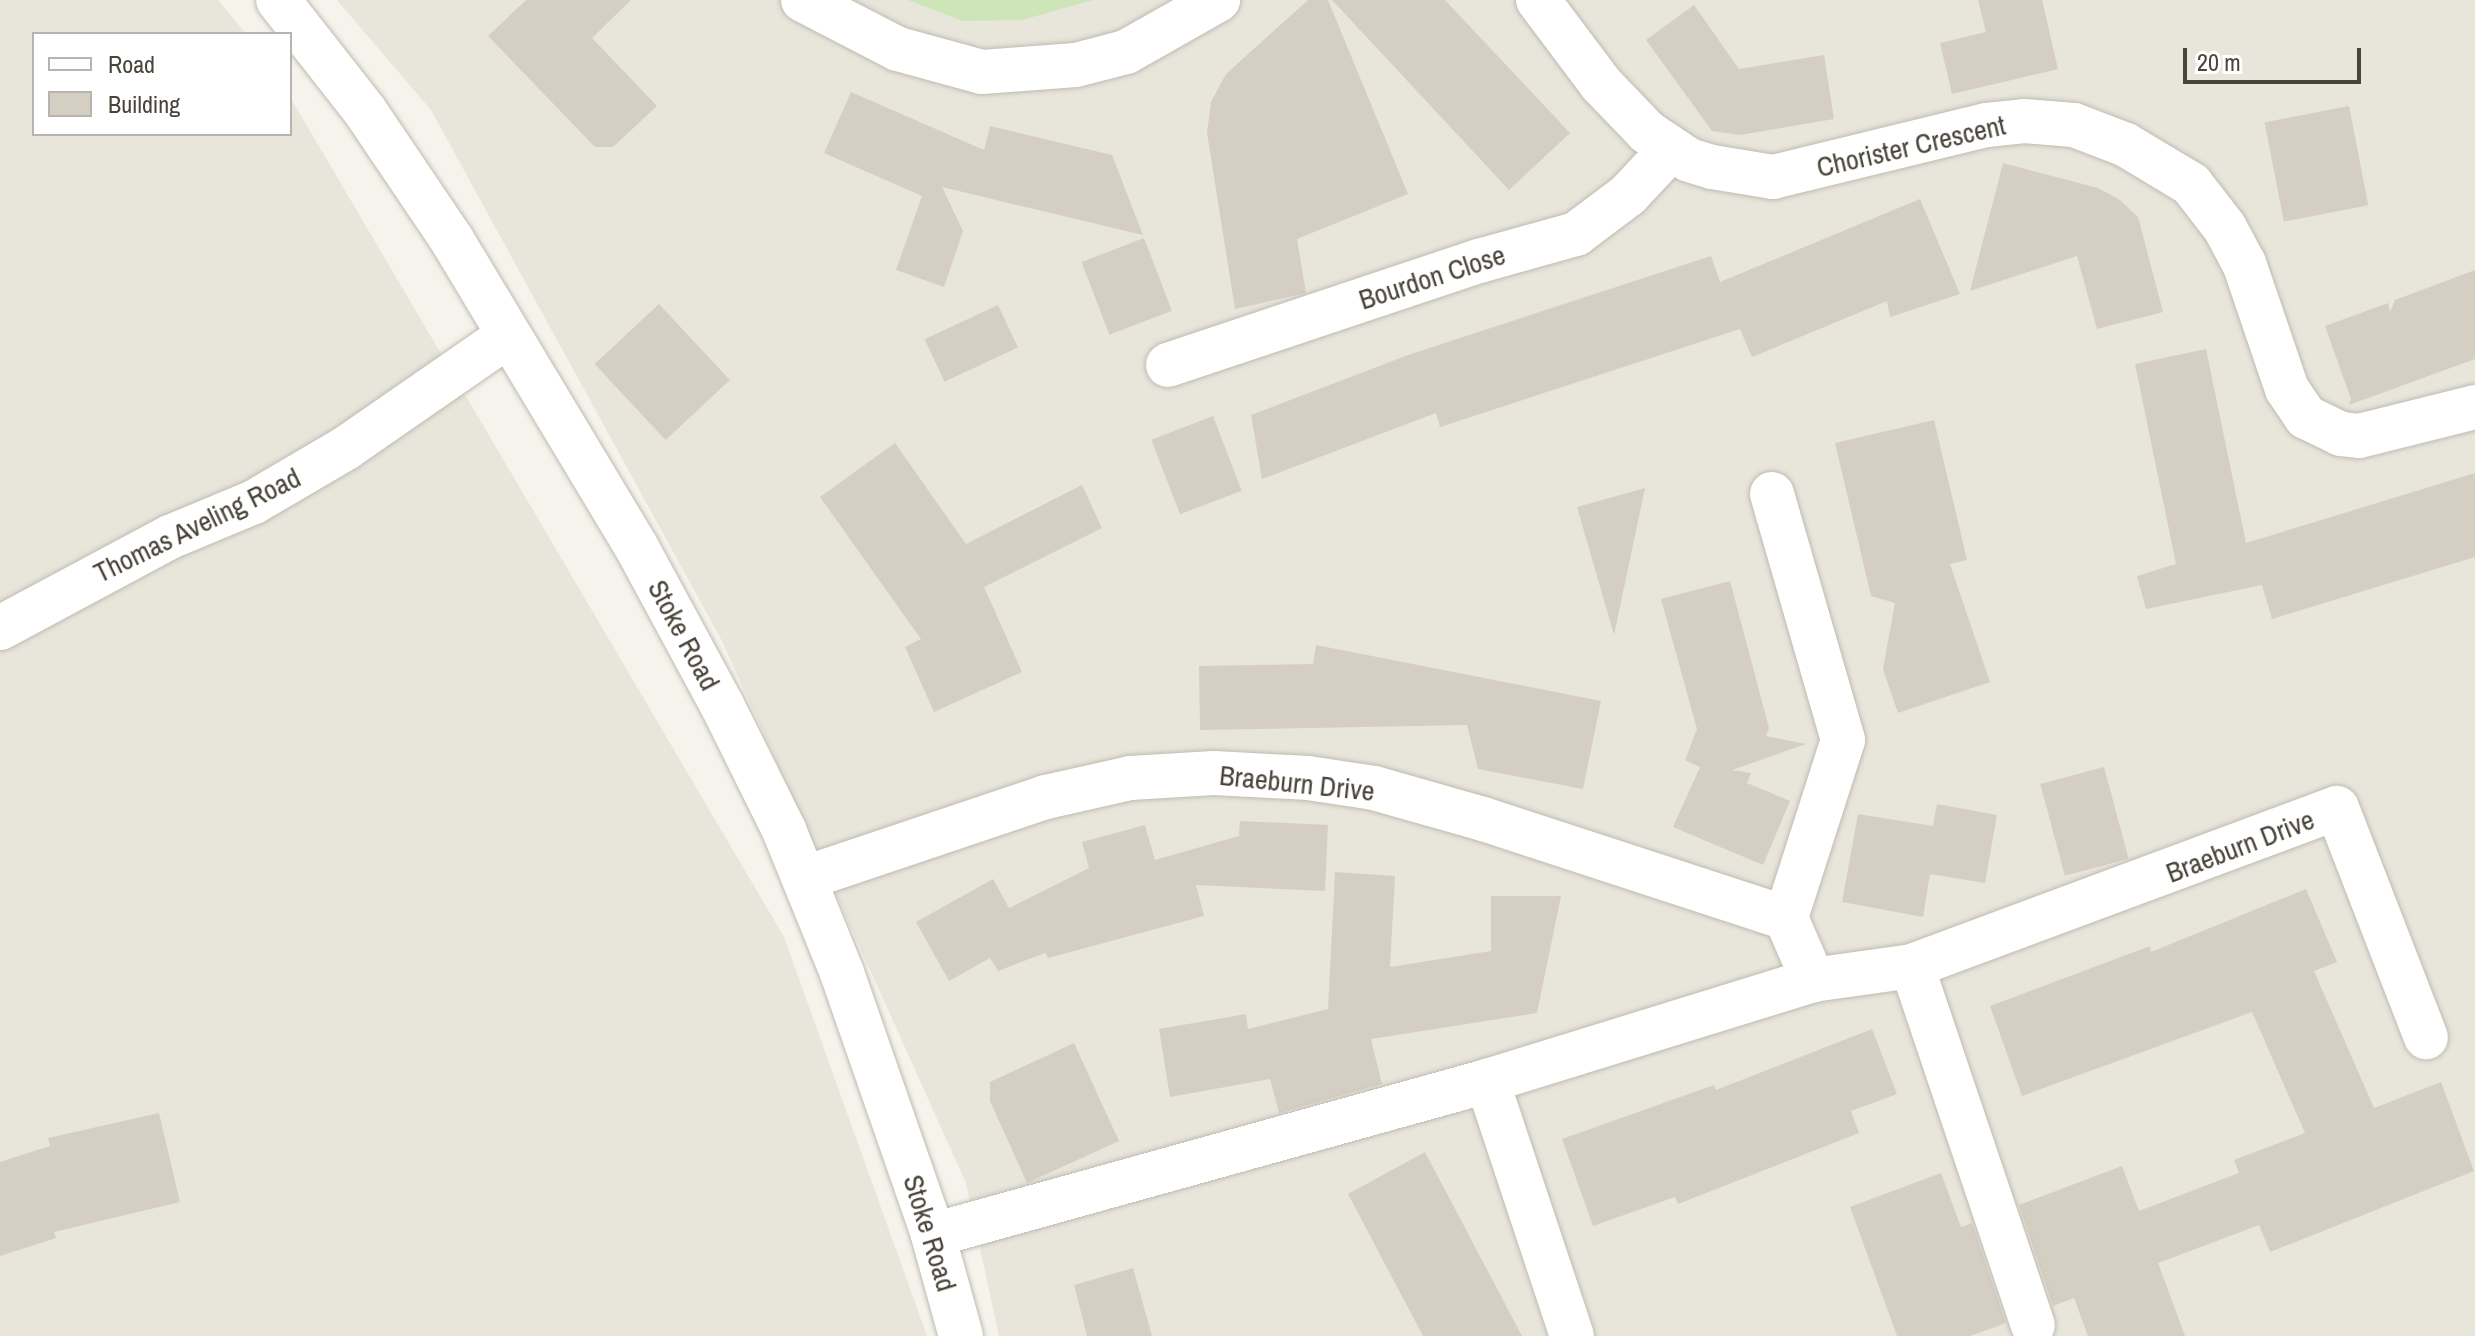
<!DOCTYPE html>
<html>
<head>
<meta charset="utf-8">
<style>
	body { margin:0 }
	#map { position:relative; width:2475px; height:1336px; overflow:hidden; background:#f5f3ec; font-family:"Archivo Narrow",sans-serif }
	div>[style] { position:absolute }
	.residential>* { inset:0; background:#e8e5db }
	.green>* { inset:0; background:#cee4b9 }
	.building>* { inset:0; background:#d5cfc3; transform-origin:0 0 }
	.roads { filter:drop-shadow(0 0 2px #bfbbaf) drop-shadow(0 0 2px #bfbbaf) }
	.minor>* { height:44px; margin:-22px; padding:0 22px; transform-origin:22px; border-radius:22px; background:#fff }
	span { translate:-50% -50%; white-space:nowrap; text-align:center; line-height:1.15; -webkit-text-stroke:7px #fff; paint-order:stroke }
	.street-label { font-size:28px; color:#49443a }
	.legend { position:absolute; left:32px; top:32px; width:260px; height:104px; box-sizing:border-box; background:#fff; border:2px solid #b6b4b0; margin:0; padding:10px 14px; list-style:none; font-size:24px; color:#49443a }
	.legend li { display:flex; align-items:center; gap:16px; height:40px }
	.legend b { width:40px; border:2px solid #b6b4b0 }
	.scale { position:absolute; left:2183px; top:48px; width:178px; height:36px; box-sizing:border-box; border:4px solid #49443a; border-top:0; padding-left:10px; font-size:24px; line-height:28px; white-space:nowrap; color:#49443a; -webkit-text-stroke:6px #fff; paint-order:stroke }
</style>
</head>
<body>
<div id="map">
	<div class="residential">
		<div style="clip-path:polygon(0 0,218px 0,246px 34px,34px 34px,34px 134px,290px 134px,290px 97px,784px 937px,927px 1336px,0 1336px)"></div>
		<div style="clip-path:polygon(337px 0,2475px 0,2475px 1336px,999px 1336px,966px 1183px,722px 641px,431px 110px)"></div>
	</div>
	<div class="green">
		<div style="clip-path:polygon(908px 0,1093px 0,1022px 20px,963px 21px)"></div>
	</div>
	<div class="building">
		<div style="clip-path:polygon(526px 0,631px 0,592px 38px,657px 106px,613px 147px,595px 147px,488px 36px)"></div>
		<div style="clip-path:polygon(1308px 0,1328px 0,1408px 194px,1297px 239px,1306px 293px,1235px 309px,1207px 133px,1211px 102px,1226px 74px)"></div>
		<div style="clip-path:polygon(1332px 0,1445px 0,1570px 133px,1509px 190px)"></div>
		<div style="clip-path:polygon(1978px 0,2042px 0,2058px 69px,1952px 94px,1940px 43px,1986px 32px)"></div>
		<div style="clip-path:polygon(1694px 5px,1739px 69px,1824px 55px,1834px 119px,1740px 135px,1712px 131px,1646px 40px)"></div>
		<div style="clip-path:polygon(851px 92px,984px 150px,990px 126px,1112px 155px,1143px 235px,942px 187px,963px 231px,944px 287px,896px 270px,922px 196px,824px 153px)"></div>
		<div style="left:2349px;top:106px;width:101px;height:86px;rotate:79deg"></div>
		<div style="clip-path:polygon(2003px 163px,2098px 188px,2120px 200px,2138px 217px,2163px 312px,2097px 329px,2077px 256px,1970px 291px)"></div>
		<div style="clip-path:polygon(1920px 199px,1960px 294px,1890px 317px,1887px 301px,1752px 357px,1740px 329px,1440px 427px,1436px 413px,1262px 479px,1251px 415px,1408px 355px,1711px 256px,1720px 282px)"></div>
		<div style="left:1144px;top:238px;width:78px;height:67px;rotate:69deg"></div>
		<div style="clip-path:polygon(2475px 270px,2475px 359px,2349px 405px,2351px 399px,2325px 326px,2388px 303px,2390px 312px,2395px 300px)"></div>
		<div style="left:659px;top:304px;width:104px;height:88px;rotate:47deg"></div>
		<div style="left:998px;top:305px;width:47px;height:81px;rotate:65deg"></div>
		<div style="clip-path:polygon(2206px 349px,2246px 543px,2475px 473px,2475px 557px,2272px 619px,2262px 585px,2146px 609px,2137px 576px,2176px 564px,2135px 364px)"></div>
		<div style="left:1213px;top:416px;width:80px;height:66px;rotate:69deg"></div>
		<div style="clip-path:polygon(1934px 420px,1967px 560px,1950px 564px,1990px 682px,1898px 713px,1883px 669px,1895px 603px,1871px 596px,1835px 443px)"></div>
		<div style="clip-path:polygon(895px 443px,966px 544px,1082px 485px,1102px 528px,984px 587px,1022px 672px,934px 712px,905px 647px,921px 639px,820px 497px)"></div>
		<div style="clip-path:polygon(1645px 488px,1614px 635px,1577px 507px)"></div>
		<div style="clip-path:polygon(1730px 581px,1769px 728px,1766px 736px,1806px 744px,1732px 770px,1751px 773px,1747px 783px,1790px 801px,1763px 865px,1673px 827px,1700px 767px,1685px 760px,1697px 729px,1661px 599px)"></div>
		<div style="clip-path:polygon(1316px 645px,1601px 701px,1583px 789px,1478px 769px,1467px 725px,1200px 730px,1199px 666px,1313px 664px)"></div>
		<div style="left:2104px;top:767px;width:95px;height:66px;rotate:75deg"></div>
		<div style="clip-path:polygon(1937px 804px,1997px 815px,1985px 883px,1930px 874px,1923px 917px,1842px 902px,1858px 814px,1933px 826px)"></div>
		<div style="clip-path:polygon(1240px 821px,1328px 825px,1325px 891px,1196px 885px,1204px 916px,1048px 958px,1045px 953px,998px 971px,990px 958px,949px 981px,916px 922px,993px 879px,1009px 908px,1089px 868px,1082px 842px,1145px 825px,1155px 860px,1239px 836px)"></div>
		<div style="clip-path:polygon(1335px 872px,1395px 876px,1390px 967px,1491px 951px,1491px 896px,1561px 896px,1537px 1013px,1371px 1039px,1382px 1084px,1279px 1113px,1270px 1079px,1170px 1097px,1159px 1029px,1246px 1014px,1248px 1029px,1328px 1009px)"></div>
		<div style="clip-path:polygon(2306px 889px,2337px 962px,2314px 971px,2374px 1108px,2441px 1082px,2474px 1171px,2270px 1252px,2259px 1225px,2158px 1263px,2185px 1336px,2088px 1336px,2074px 1298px,2053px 1306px,2019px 1205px,2122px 1166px,2139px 1211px,2239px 1173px,2234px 1160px,2305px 1133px,2252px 1012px,2022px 1096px,1990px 1006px,2150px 946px,2151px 952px)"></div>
		<div style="clip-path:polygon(1872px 1029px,1897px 1094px,1851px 1111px,1859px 1133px,1678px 1204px,1675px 1197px,1593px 1226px,1562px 1139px,1714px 1085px,1716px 1090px)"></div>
		<div style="clip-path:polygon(1074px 1043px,1119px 1141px,1027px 1183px,990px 1101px,990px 1082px)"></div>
		<div style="clip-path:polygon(159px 1113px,180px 1202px,54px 1232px,56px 1238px,0 1256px,0 1162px,50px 1146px,48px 1138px)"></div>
		<div style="clip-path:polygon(1425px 1152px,1522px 1336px,1423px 1336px,1348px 1194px)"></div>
		<div style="clip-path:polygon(1941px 1173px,1961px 1227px,1972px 1223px,2006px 1323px,1970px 1336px,1897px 1336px,1850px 1207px)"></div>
		<div style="clip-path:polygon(1133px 1268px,1152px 1336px,1087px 1336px,1074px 1285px)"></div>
	</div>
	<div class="roads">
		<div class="minor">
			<div style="left:278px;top:0;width:141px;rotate:51.9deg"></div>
			<div style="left:365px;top:111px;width:156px;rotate:56deg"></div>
			<div style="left:452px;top:240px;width:359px;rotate:59deg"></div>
			<div style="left:637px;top:548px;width:179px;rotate:61.6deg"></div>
			<div style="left:722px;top:705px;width:140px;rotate:63.6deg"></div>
			<div style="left:784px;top:830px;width:154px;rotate:67.9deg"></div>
			<div style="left:842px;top:973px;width:277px;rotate:70.8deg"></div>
			<div style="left:933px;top:1235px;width:105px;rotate:74.5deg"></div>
			<div style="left:803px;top:0;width:107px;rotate:27.3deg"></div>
			<div style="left:898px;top:49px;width:87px;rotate:15.3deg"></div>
			<div style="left:982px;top:72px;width:94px;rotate:-4.3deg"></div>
			<div style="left:1076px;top:65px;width:52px;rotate:-14.6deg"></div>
			<div style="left:1126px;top:52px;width:106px;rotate:-29.5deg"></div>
			<div style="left:1538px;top:0;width:105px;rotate:53.1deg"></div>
			<div style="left:1601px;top:84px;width:66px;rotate:46.2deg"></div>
			<div style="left:1647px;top:132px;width:50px;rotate:33.7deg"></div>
			<div style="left:1689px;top:160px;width:24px;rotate:17deg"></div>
			<div style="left:1712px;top:167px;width:62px;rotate:9.3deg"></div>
			<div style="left:1773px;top:177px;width:220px;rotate:-13.7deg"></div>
			<div style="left:1987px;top:125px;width:37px;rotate:-6deg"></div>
			<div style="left:2024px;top:121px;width:50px;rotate:4.6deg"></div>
			<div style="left:2074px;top:125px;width:56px;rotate:21deg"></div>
			<div style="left:2126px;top:145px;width:76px;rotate:31deg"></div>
			<div style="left:2191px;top:184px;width:56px;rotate:52.3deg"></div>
			<div style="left:2225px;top:228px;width:40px;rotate:62deg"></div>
			<div style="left:2244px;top:263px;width:133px;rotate:71.2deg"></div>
			<div style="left:2287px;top:389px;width:34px;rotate:56deg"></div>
			<div style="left:2306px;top:417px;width:39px;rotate:26deg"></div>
			<div style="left:2341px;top:434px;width:18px;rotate:6deg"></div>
			<div style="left:2359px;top:436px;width:120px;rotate:-14deg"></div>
			<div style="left:1168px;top:365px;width:328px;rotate:-18.5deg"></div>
			<div style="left:1479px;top:261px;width:101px;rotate:-15.6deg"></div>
			<div style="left:1576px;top:234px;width:65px;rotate:-36.9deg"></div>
			<div style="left:1628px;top:195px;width:62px;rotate:-47deg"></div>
			<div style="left:1772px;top:494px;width:256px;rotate:73.9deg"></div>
			<div style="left:1843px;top:740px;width:187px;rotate:107.8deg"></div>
			<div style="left:0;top:628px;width:193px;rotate:-28.2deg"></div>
			<div style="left:170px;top:537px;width:91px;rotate:-22.6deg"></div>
			<div style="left:254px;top:502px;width:107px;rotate:-30.4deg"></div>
			<div style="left:346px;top:448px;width:198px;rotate:-34.7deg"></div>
			<div style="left:805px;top:878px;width:254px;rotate:-18.6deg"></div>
			<div style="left:1046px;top:797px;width:86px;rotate:-12.7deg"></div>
			<div style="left:1130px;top:778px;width:84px;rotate:-3.4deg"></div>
			<div style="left:1214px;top:773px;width:94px;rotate:3deg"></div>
			<div style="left:1308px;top:778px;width:67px;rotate:8.6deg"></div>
			<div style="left:1374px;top:788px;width:113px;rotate:15.9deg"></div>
			<div style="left:1483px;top:819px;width:319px;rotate:18.1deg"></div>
			<div style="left:1786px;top:918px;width:68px;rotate:66.5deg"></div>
			<div style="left:1912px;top:966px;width:379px;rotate:71.4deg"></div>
			<div style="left:933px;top:1235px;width:575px;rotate:-15.53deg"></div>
			<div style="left:1572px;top:1336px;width:269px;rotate:-108.4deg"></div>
			<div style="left:1487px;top:1081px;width:341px;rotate:-17.2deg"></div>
			<div style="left:1813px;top:980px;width:100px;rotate:-8deg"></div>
			<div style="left:1912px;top:966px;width:453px;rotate:-20.4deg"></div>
			<div style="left:2337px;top:808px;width:246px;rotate:68.8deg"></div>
		</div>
	</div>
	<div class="street-label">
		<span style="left:1911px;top:146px;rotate:-13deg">Chorister Crescent</span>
		<span style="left:1432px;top:277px;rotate:-18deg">Bourdon Close</span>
		<span style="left:197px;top:525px;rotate:-26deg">Thomas Aveling Road</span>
		<span style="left:684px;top:635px;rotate:62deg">Stoke Road</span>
		<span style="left:1297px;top:783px;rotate:6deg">Braeburn Drive</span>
		<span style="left:2240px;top:846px;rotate:-21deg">Braeburn Drive</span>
		<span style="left:930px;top:1233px;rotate:73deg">Stoke Road</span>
	</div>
	<ul class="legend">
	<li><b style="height:10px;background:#fff"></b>Road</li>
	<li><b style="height:22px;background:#d5cfc3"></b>Building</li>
	</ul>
	<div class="scale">20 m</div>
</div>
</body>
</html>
